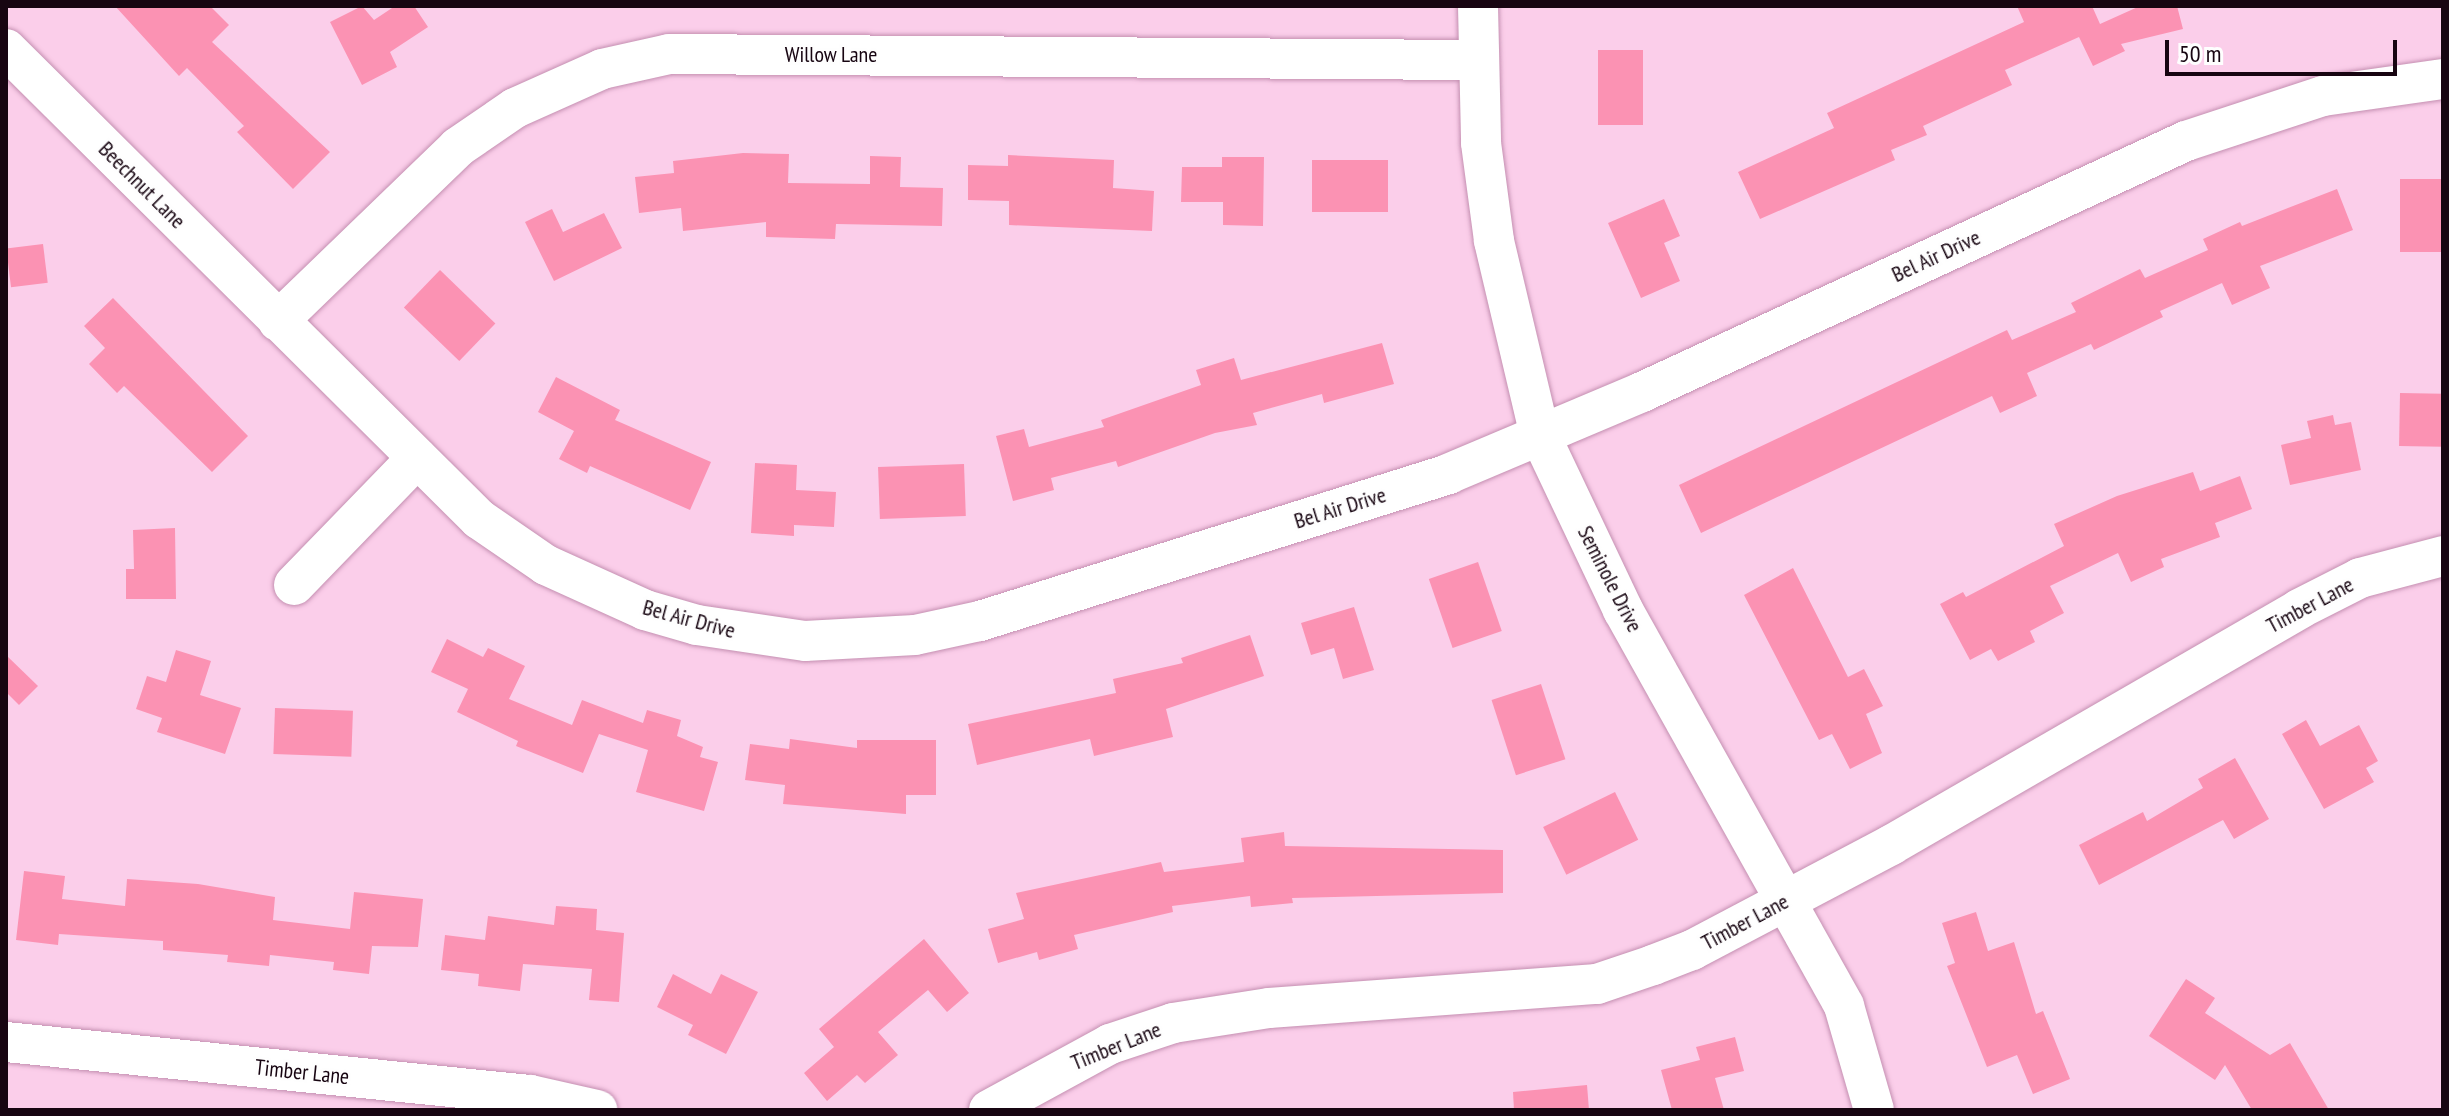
<!DOCTYPE html>
<html>
<head>
<meta charset="utf-8">
<style>
	body { margin:0 }
	#map { position:relative; width:2449px; height:1116px; overflow:hidden; background:#fbceea; font-family:"PT Sans Narrow",sans-serif }
	div>[style] { position:absolute }
	.building>* { inset:0; background:#fb92b3; transform-origin:0 0 }
	.roads { filter:drop-shadow(0 0 2px #c48fb1) drop-shadow(0 0 2px #c48fb1) }
	.minor>* { height:40px; margin:-20px; padding:0 20px; transform-origin:20px; border-radius:20px; background:#fff }
	span { translate:-50% -50%; white-space:nowrap; text-align:center; line-height:1.15; -webkit-text-stroke:6px #fefefe; paint-order:stroke }
	.street-label { font-size:22px; color:#170511 }
	.frame { position:absolute; inset:0; border:8px solid #170511; pointer-events:none }
	.scale { position:absolute; left:2165px; top:40px; width:232px; height:36px; box-sizing:border-box; border:4px solid #170511; border-top:0; padding-left:10px; font-size:24px; line-height:28px; white-space:nowrap; color:#170511; -webkit-text-stroke:6px #fefefe; paint-order:stroke }
</style>
</head>
<body>
<div id="map">
	<div class="building">
		<div style="clip-path:polygon(115px 6px,210px 6px,229px 25px,212px 42px,330px 152px,293px 189px,237px 132px,244px 126px,187px 68px,179px 76px)"></div>
		<div style="clip-path:polygon(362px 6px,374px 20px,395px 6px,414px 6px,428px 27px,390px 52px,397px 67px,362px 85px,330px 22px)"></div>
		<div style="clip-path:polygon(2017px 6px,2092px 6px,2100px 24px,2140px 6px,2177px 6px,2183px 29px,2121px 44px,2125px 51px,2093px 66px,2079px 37px,2005px 70px,2012px 85px,1923px 126px,1927px 135px,1891px 150px,1895px 160px,1760px 219px,1738px 172px,1834px 128px,1827px 113px,2024px 22px)"></div>
		<div style="left:1598px;top:50px;width:45px;height:75px"></div>
		<div style="clip-path:polygon(743px 153px,789px 154px,788px 183px,870px 184px,870px 156px,901px 157px,900px 187px,943px 188px,942px 226px,836px 224px,835px 239px,766px 237px,766px 222px,683px 231px,681px 208px,639px 213px,635px 177px,674px 173px,673px 161px)"></div>
		<div style="clip-path:polygon(1008px 155px,1114px 160px,1113px 188px,1154px 191px,1152px 231px,1009px 225px,1009px 201px,968px 200px,968px 165px,1008px 166px)"></div>
		<div style="clip-path:polygon(1222px 157px,1264px 157px,1263px 226px,1223px 225px,1223px 202px,1181px 202px,1182px 167px,1222px 167px)"></div>
		<div style="left:1312px;top:160px;width:76px;height:52px"></div>
		<div style="left:2400px;top:179px;width:41px;height:73px"></div>
		<div style="clip-path:polygon(2337px 189px,2353px 230px,2260px 266px,2270px 288px,2232px 305px,2222px 283px,2160px 311px,2163px 317px,2094px 350px,2091px 344px,2027px 373px,2037px 396px,2000px 413px,1992px 396px,1701px 533px,1679px 485px,2007px 330px,2012px 340px,2076px 312px,2071px 303px,2140px 269px,2145px 278px,2208px 250px,2203px 239px,2240px 222px,2242px 226px)"></div>
		<div style="clip-path:polygon(1664px 199px,1680px 236px,1664px 243px,1680px 281px,1641px 298px,1608px 223px)"></div>
		<div style="clip-path:polygon(552px 209px,563px 232px,604px 213px,622px 248px,554px 281px,525px 222px)"></div>
		<div style="left:43px;top:244px;width:39px;height:37px;rotate:83deg"></div>
		<div style="left:440px;top:270px;width:77px;height:52px;rotate:44deg"></div>
		<div style="clip-path:polygon(113px 298px,248px 436px,212px 472px,124px 386px,117px 393px,89px 364px,105px 348px,84px 326px)"></div>
		<div style="clip-path:polygon(1382px 343px,1394px 384px,1324px 403px,1322px 394px,1253px 413px,1257px 425px,1215px 433px,1118px 467px,1116px 461px,1051px 478px,1054px 490px,1013px 501px,996px 436px,1024px 429px,1029px 447px,1104px 427px,1101px 420px,1201px 385px,1196px 370px,1234px 358px,1241px 380px)"></div>
		<div style="clip-path:polygon(556px 377px,620px 410px,615px 420px,711px 462px,690px 510px,590px 466px,587px 473px,559px 459px,574px 431px,538px 412px)"></div>
		<div style="left:2400px;top:393px;width:43px;height:53px;rotate:1deg"></div>
		<div style="clip-path:polygon(2333px 415px,2335px 425px,2351px 422px,2361px 470px,2290px 485px,2281px 445px,2311px 438px,2307px 421px)"></div>
		<div style="clip-path:polygon(755px 463px,797px 465px,796px 490px,836px 492px,834px 527px,794px 525px,794px 536px,751px 533px)"></div>
		<div style="left:964px;top:464px;width:52px;height:86px;rotate:88deg"></div>
		<div style="clip-path:polygon(2193px 472px,2200px 491px,2240px 476px,2252px 509px,2215px 523px,2220px 537px,2161px 559px,2164px 567px,2131px 582px,2118px 553px,2050px 586px,2064px 613px,2030px 631px,2035px 642px,1998px 661px,1991px 649px,1970px 660px,1940px 604px,1963px 592px,1966px 597px,2064px 546px,2054px 524px,2117px 496px)"></div>
		<div style="clip-path:polygon(175px 528px,176px 599px,126px 599px,126px 569px,134px 569px,133px 530px)"></div>
		<div style="left:1478px;top:562px;width:73px;height:52px;rotate:71deg"></div>
		<div style="clip-path:polygon(1793px 568px,1848px 677px,1864px 669px,1883px 706px,1866px 714px,1882px 753px,1850px 769px,1832px 734px,1819px 740px,1744px 595px)"></div>
		<div style="clip-path:polygon(1354px 607px,1374px 670px,1343px 679px,1334px 648px,1311px 655px,1301px 623px)"></div>
		<div style="clip-path:polygon(1250px 635px,1264px 676px,1166px 709px,1173px 737px,1094px 756px,1090px 739px,977px 765px,968px 724px,1116px 693px,1113px 679px,1183px 663px,1181px 658px)"></div>
		<div style="clip-path:polygon(447px 639px,483px 657px,488px 648px,525px 666px,509px 699px,572px 725px,582px 700px,643px 723px,647px 710px,681px 720px,677px 736px,703px 747px,700px 757px,718px 762px,704px 811px,636px 792px,648px 750px,599px 734px,583px 773px,516px 746px,518px 741px,457px 712px,468px 689px,431px 672px)"></div>
		<div style="clip-path:polygon(176px 650px,211px 661px,200px 695px,241px 708px,225px 754px,157px 732px,162px 718px,136px 709px,147px 676px,166px 682px)"></div>
		<div style="clip-path:polygon(6px 655px,38px 686px,19px 705px,6px 692px)"></div>
		<div style="left:1541px;top:684px;width:79px;height:52px;rotate:72deg"></div>
		<div style="left:275px;top:708px;width:78px;height:46px;rotate:2deg"></div>
		<div style="clip-path:polygon(2306px 720px,2320px 746px,2359px 725px,2378px 761px,2366px 768px,2374px 782px,2324px 809px,2282px 734px)"></div>
		<div style="clip-path:polygon(790px 739px,857px 748px,857px 740px,936px 740px,936px 795px,906px 795px,906px 814px,783px 804px,785px 785px,745px 780px,750px 744px,789px 749px)"></div>
		<div style="clip-path:polygon(2235px 758px,2269px 819px,2234px 839px,2223px 820px,2099px 885px,2079px 845px,2143px 812px,2147px 821px,2203px 788px,2198px 779px)"></div>
		<div style="left:1615px;top:792px;width:53px;height:80px;rotate:64deg"></div>
		<div style="clip-path:polygon(1284px 832px,1285px 846px,1503px 850px,1503px 893px,1292px 898px,1293px 903px,1251px 907px,1250px 896px,1172px 906px,1173px 912px,1074px 935px,1078px 949px,1039px 960px,1037px 952px,998px 963px,988px 929px,1024px 919px,1016px 893px,1161px 862px,1164px 872px,1244px 862px,1241px 838px)"></div>
		<div style="clip-path:polygon(24px 871px,65px 876px,62px 899px,125px 906px,127px 879px,198px 884px,275px 897px,273px 920px,350px 929px,354px 892px,423px 899px,418px 947px,372px 946px,369px 974px,333px 970px,334px 962px,270px 955px,269px 966px,227px 962px,228px 955px,163px 950px,163px 941px,59px 934px,58px 945px,16px 940px)"></div>
		<div style="clip-path:polygon(556px 906px,597px 909px,596px 930px,624px 933px,619px 1002px,589px 1000px,592px 969px,523px 964px,520px 991px,478px 986px,479px 974px,441px 970px,445px 935px,485px 940px,488px 916px,554px 925px)"></div>
		<div style="clip-path:polygon(1976px 912px,1988px 951px,2014px 942px,2036px 1014px,2043px 1011px,2070px 1079px,2033px 1094px,2017px 1055px,1987px 1067px,1947px 966px,1955px 963px,1942px 923px)"></div>
		<div style="clip-path:polygon(924px 939px,969px 993px,947px 1012px,928px 990px,878px 1032px,898px 1055px,865px 1083px,857px 1075px,827px 1101px,804px 1073px,834px 1047px,819px 1029px)"></div>
		<div style="clip-path:polygon(673px 974px,711px 994px,721px 974px,758px 992px,726px 1054px,688px 1035px,693px 1025px,657px 1007px)"></div>
		<div style="clip-path:polygon(2186px 979px,2215px 998px,2205px 1013px,2270px 1055px,2290px 1043px,2329px 1110px,2252px 1110px,2225px 1065px,2215px 1080px,2149px 1036px)"></div>
		<div style="clip-path:polygon(1735px 1037px,1744px 1071px,1715px 1078px,1724px 1110px,1672px 1110px,1661px 1070px,1700px 1060px,1696px 1047px)"></div>
		<div style="clip-path:polygon(1587px 1085px,1589px 1110px,1514px 1110px,1513px 1092px)"></div>
	</div>
	<div class="roads">
		<div class="minor">
			<div style="left:1478px;top:6px;width:137px;rotate:88.7deg"></div>
			<div style="left:1481px;top:143px;width:99px;rotate:82.4deg"></div>
			<div style="left:1494px;top:241px;width:199px;rotate:76.7deg"></div>
			<div style="left:1540px;top:435px;width:194px;rotate:64.6deg"></div>
			<div style="left:1623px;top:610px;width:453px;rotate:60.8deg"></div>
			<div style="left:1844px;top:1006px;width:108px;rotate:73.9deg"></div>
			<div style="left:6px;top:49px;width:667px;rotate:44.82deg"></div>
			<div style="left:479px;top:519px;width:81px;rotate:34.5deg"></div>
			<div style="left:546px;top:565px;width:109px;rotate:24.4deg"></div>
			<div style="left:645px;top:610px;width:54px;rotate:16.1deg"></div>
			<div style="left:697px;top:625px;width:109px;rotate:8.4deg"></div>
			<div style="left:805px;top:641px;width:110px;rotate:-3.1deg"></div>
			<div style="left:915px;top:635px;width:66px;rotate:-12.2deg"></div>
			<div style="left:980px;top:621px;width:491px;rotate:-17.4deg"></div>
			<div style="left:1448px;top:474px;width:211px;rotate:-22.9deg"></div>
			<div style="left:1642px;top:392px;width:599px;rotate:-24.77deg"></div>
			<div style="left:2186px;top:141px;width:144px;rotate:-18.2deg"></div>
			<div style="left:2323px;top:96px;width:121px;rotate:-8.1deg"></div>
			<div style="left:278px;top:321px;width:250px;rotate:-44deg"></div>
			<div style="left:458px;top:147px;width:69px;rotate:-34.4deg"></div>
			<div style="left:515px;top:108px;width:95px;rotate:-24.1deg"></div>
			<div style="left:602px;top:69px;width:69px;rotate:-12.6deg"></div>
			<div style="left:669px;top:54px;width:808px;rotate:0.43deg"></div>
			<div style="left:294px;top:585px;width:177px;rotate:-45.9deg"></div>
			<div style="left:6px;top:1042px;width:527px;rotate:5.78deg"></div>
			<div style="left:530px;top:1095px;width:69px;rotate:12.6deg"></div>
			<div style="left:989px;top:1110px;width:138px;rotate:-28.6deg"></div>
			<div style="left:1110px;top:1044px;width:66px;rotate:-18.4deg"></div>
			<div style="left:1173px;top:1023px;width:97px;rotate:-8.9deg"></div>
			<div style="left:1269px;top:1008px;width:329px;rotate:-4.2deg"></div>
			<div style="left:1597px;top:984px;width:59px;rotate:-18.7deg"></div>
			<div style="left:1653px;top:965px;width:42px;rotate:-21deg"></div>
			<div style="left:1692px;top:950px;width:225px;rotate:-27.8deg"></div>
			<div style="left:1891px;top:845px;width:471px;rotate:-30deg"></div>
			<div style="left:2299px;top:609px;width:68px;rotate:-26.9deg"></div>
			<div style="left:2360px;top:578px;width:86px;rotate:-14.8deg"></div>
		</div>
	</div>
	<div class="street-label">
		<span style="left:831px;top:55px">Willow Lane</span>
		<span style="left:142px;top:185px;rotate:45deg">Beechnut Lane</span>
		<span style="left:1936px;top:256px;rotate:-25deg">Bel Air Drive</span>
		<span style="left:1340px;top:508px;rotate:-17deg">Bel Air Drive</span>
		<span style="left:1610px;top:579px;rotate:63deg">Seminole Drive</span>
		<span style="left:2310px;top:605px;rotate:-28deg">Timber Lane</span>
		<span style="left:689px;top:619px;rotate:15deg">Bel Air Drive</span>
		<span style="left:1745px;top:922px;rotate:-28deg">Timber Lane</span>
		<span style="left:1116px;top:1046px;rotate:-22deg">Timber Lane</span>
		<span style="left:302px;top:1072px;rotate:6deg">Timber Lane</span>
	</div>
	<div class="frame"></div>
	<div class="scale">50 m</div>
</div>
</body>
</html>
